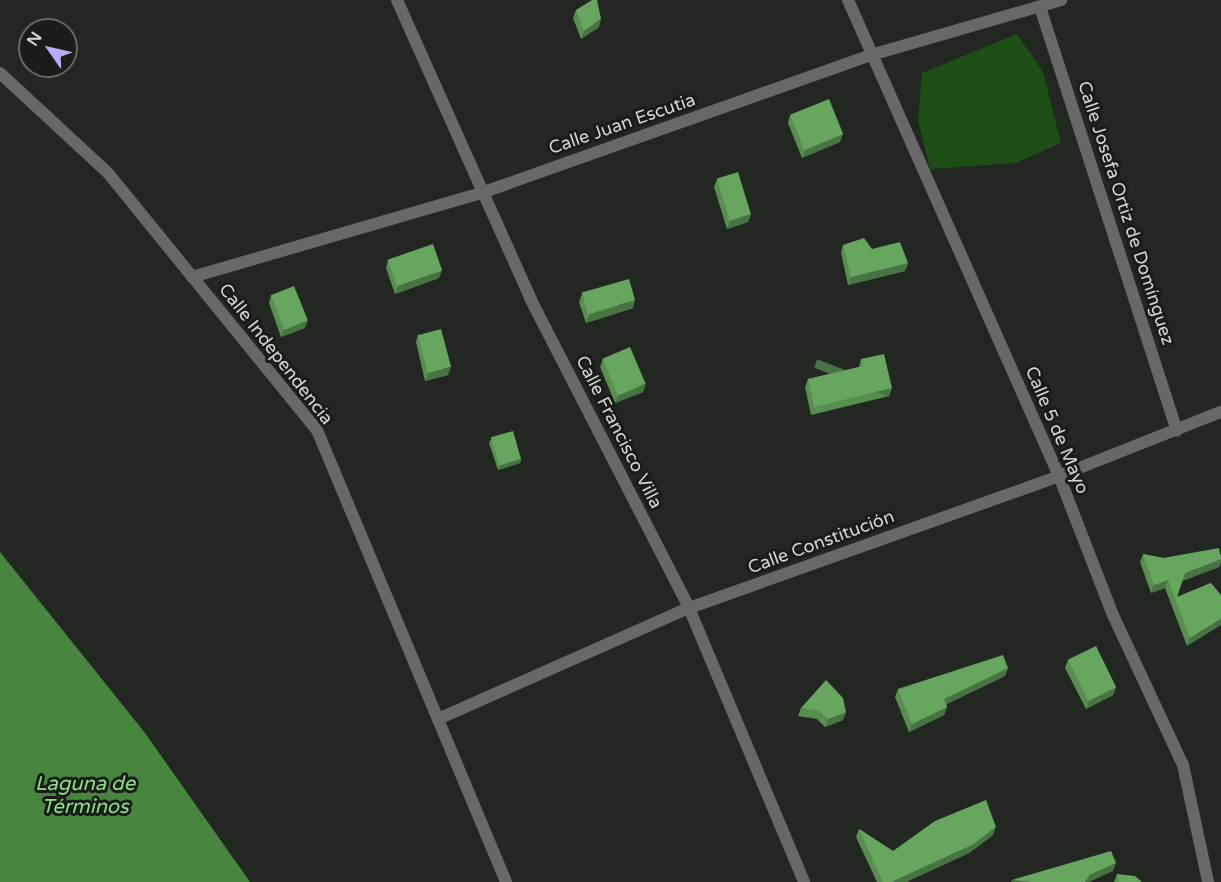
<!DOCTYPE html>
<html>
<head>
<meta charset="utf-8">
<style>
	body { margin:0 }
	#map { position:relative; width:1221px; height:882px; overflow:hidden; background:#222722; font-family:"Varela Round",sans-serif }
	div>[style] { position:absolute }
	.green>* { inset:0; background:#1c4e16 }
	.water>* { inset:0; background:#488640 }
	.minor>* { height:12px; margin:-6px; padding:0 6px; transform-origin:6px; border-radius:6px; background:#666966 }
	.wall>* { inset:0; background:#588f51 }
	.shaded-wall>* { inset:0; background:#477442; transform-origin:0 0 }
	.building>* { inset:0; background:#66a65e; transform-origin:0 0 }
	span { translate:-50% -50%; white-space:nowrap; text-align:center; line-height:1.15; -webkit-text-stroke:6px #191d18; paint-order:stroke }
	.street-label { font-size:18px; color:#d4d7d3 }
	.water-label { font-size:20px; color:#8de183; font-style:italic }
	.north { position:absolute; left:18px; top:18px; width:60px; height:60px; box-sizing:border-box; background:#191d18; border:2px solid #646763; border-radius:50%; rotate:304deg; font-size:16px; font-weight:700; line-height:24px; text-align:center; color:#d4d7d3 }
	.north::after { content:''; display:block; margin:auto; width:21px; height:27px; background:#b8abf7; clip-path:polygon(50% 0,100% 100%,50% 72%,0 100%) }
</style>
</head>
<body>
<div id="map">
	<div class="green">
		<div style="clip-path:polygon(1017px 34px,1043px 72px,1061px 143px,1016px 163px,930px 169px,918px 120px,922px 73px)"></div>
	</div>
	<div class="water">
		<div style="clip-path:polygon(0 552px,145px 733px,250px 882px,0 882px)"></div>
	</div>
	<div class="minor">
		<div style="left:397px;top:0;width:329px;rotate:65.9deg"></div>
		<div style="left:531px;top:300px;width:346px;rotate:62.8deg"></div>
		<div style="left:689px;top:608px;width:297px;rotate:67.2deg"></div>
		<div style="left:848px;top:0;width:521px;rotate:66.09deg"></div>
		<div style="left:1059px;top:476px;width:149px;rotate:68.8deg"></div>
		<div style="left:1113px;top:615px;width:166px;rotate:65deg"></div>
		<div style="left:1183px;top:765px;width:120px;rotate:77.9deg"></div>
		<div style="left:1040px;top:7px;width:445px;rotate:72.1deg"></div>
		<div style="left:0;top:73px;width:147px;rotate:42.8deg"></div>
		<div style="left:108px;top:173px;width:331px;rotate:50.9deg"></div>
		<div style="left:317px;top:430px;width:490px;rotate:67.3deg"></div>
		<div style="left:192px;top:277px;width:304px;rotate:-16.2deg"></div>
		<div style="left:484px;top:192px;width:411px;rotate:-19.5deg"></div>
		<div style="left:871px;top:55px;width:198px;rotate:-16.1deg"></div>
		<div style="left:438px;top:719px;width:274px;rotate:-23.9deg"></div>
		<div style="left:689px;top:608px;width:393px;rotate:-19.6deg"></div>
		<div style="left:1059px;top:476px;width:174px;rotate:-21.6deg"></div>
	</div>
	<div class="wall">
		<div style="clip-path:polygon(576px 10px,599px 27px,581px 39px,573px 18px)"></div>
		<div style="clip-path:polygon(790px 115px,840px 142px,802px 158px,788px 123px)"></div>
		<div style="clip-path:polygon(717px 179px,751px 214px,748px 222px,727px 229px,714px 187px)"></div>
		<div style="clip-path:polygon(843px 245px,872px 249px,908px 263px,905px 271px,848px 285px,841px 253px)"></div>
		<div style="clip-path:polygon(388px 260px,439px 278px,395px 294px,386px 268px)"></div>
		<div style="clip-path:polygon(582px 294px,633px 308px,586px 323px,579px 302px)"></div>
		<div style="clip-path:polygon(271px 295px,305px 328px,281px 337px,269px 303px)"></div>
		<div style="clip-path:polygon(418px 334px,448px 375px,425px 381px,416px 342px)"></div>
		<div style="clip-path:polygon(603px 359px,643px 392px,615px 403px,600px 367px)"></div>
		<div style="clip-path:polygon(861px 359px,892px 388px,889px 396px,811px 415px,805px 387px,808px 379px,859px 367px)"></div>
		<div style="clip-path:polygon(491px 439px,521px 459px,520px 463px,498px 470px,489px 443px)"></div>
		<div style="clip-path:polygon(1143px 554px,1163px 558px,1221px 555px,1221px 562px,1219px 567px,1182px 581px,1177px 597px,1211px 583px,1187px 646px,1165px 588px,1151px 593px,1140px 562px)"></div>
		<div style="clip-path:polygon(1068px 660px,1116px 687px,1113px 695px,1086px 709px,1065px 668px)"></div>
		<div style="clip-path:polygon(1008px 668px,1005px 676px,946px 704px,947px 707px,944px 715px,909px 732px,895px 697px,898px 689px)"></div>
		<div style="clip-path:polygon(801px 708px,846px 712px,843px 720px,825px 727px,817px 719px,798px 716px)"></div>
		<div style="clip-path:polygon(859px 829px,893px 851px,993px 835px,969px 853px,906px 882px,877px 882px,856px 837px)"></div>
		<div style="clip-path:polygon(1117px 874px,1142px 882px,1114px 882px)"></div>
	</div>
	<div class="shaded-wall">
		<div style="clip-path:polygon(601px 19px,599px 27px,581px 39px,584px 31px)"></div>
		<div style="clip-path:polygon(843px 134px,840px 142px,802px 158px,805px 150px)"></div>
		<div style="clip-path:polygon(751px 214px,748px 222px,727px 229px,730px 221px)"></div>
		<div style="clip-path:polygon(908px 263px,905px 271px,848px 285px,851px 277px)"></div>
		<div style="clip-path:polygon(442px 270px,439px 278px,395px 294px,398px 286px)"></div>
		<div style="clip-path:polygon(635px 300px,633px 308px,586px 323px,589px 315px)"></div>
		<div style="clip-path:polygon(308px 320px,305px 328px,281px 337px,284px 329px)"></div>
		<div style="clip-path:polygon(451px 367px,448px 375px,425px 381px,428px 373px)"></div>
		<div style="clip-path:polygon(646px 384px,643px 392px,615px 403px,618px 395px)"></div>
		<div style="left:892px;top:388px;width:9px;height:80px;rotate:111deg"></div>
		<div style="clip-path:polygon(521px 459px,520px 463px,498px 470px,499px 466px)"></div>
		<div style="clip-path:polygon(1221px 559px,1219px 567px,1182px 581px,1185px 573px)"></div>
		<div style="clip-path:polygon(1168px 580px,1165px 588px,1151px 593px,1154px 585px)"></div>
		<div style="clip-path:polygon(1221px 619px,1221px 625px,1187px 646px,1190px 638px)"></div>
		<div style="clip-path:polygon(1008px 668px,1005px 676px,941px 707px,944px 699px)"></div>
		<div style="clip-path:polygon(1116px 687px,1113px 695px,1086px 709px,1089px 701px)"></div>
		<div style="clip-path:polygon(947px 707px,944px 715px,909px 732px,912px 724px)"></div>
		<div style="clip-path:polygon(846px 712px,843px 720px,825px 727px,828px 719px)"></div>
		<div style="clip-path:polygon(996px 827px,993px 835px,969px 853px,906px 882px,891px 882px)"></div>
		<div style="clip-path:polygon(1116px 863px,1113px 871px,1089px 882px,1085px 882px,1090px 875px)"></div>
		<div style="clip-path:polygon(1012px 880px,1031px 882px,1011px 882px)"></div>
	</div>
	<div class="building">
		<div style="clip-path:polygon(592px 0,597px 0,601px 19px,584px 31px,576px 10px)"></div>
		<div style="left:829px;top:99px;width:38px;height:42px;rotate:68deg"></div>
		<div style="left:738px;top:172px;width:44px;height:22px;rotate:73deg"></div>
		<div style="clip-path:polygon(864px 238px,872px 249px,900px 242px,908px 263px,851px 277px,843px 245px)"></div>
		<div style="left:433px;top:244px;width:28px;height:48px;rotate:71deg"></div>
		<div style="left:629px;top:279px;width:22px;height:49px;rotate:74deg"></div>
		<div style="left:294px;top:286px;width:37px;height:25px;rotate:68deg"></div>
		<div style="left:441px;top:329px;width:39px;height:24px;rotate:75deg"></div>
		<div style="left:630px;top:347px;width:40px;height:30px;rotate:67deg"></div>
		<div style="clip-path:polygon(884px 354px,892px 388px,814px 407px,808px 379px,863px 366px,861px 359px)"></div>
		<div style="left:513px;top:431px;width:29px;height:23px;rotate:74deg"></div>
		<div style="clip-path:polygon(1219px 548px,1221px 559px,1185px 573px,1177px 597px,1211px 583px,1221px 595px,1221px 619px,1190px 638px,1168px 580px,1154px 585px,1143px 554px,1163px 558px)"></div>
		<div style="left:1096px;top:646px;width:46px;height:31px;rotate:64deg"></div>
		<div style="clip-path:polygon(1003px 655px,1008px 668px,944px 699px,947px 707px,912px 724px,898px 689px)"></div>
		<div style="clip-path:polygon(826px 680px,843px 698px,846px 712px,828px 719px,820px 711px,801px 708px)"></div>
		<div style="clip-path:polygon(986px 800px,996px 827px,972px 845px,891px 882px,883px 882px,859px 829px,893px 851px,935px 821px)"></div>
		<div style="clip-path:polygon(1111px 851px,1116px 863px,1090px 875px,1085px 882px,1031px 882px,1012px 880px)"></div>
		<div style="clip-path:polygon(1117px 874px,1135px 876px,1142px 882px,1119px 882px)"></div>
	</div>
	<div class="street-label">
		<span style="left:622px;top:124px;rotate:-19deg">Calle Juan Escutia</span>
		<span style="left:1126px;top:213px;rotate:72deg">Calle Josefa Ortiz de Domínguez</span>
		<span style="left:276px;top:354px;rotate:52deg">Calle Independencia</span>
		<span style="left:1057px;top:430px;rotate:67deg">Calle 5 de Mayo</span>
		<span style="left:619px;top:432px;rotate:63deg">Calle Francisco Villa</span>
		<span style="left:821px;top:542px;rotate:-20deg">Calle Constitución</span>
	</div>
	<div class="water-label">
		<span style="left:85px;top:796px">Laguna de<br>Términos</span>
	</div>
	<div class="north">N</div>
</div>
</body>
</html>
